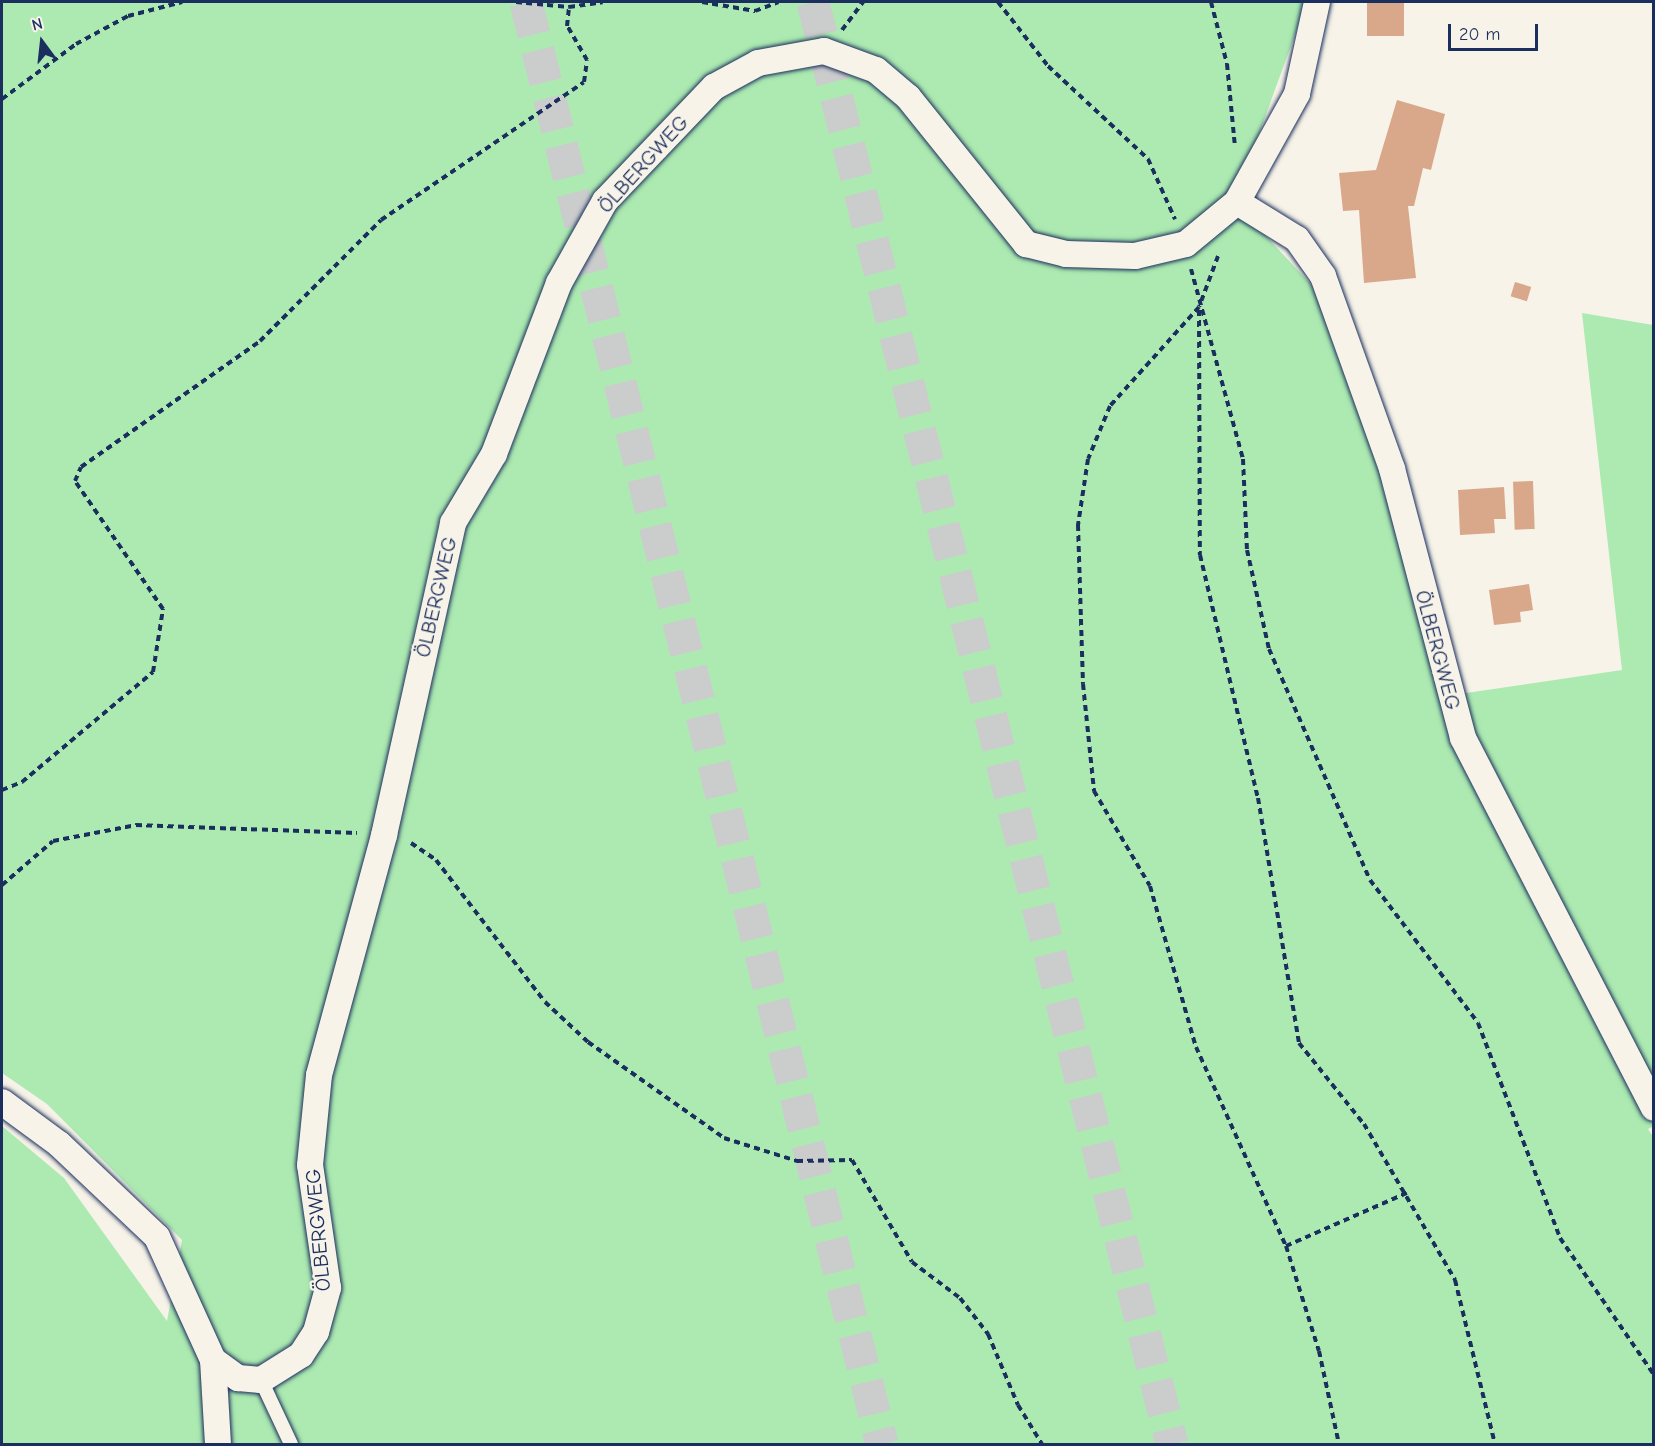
<!DOCTYPE html>
<html>
<head>
<meta charset="utf-8">
<style>
	body { margin:0 }
	#map { position:relative; width:1655px; height:1446px; overflow:hidden; background:#f7f3e8; font-family:"Comic Neue",sans-serif }
	div>[style] { position:absolute }
	.green>* { inset:0; background:#aceab1 }
	.building>* { inset:0; background:#d9a88b; transform-origin:0 0 }
	.motorway-tunnel>* { height:33px; margin-top:-16.5px; transform-origin:0; background:repeating-linear-gradient(90deg,#cbcccc 0 33px,transparent 0 49px) }
	.path>* { height:4px; margin-top:-2px; transform-origin:0; background:repeating-linear-gradient(90deg,#1b2f5e 0 6px,transparent 0 10.5px) }
	.roads { filter:drop-shadow(0 0 2px #1b2f5e) drop-shadow(0 0 2px #1b2f5e) }
	.service>* { height:14px; margin:-7px; padding:0 7px; transform-origin:7px; border-radius:7px; background:#f7f3e8 }
	.minor>* { height:26px; margin:-13px; padding:0 13px; transform-origin:13px; border-radius:13px; background:#f7f3e8 }
	span { translate:-50% -50%; white-space:nowrap; text-align:center; line-height:1.15; -webkit-text-stroke:5px #f7f3e8; paint-order:stroke }
	.street-label { font-size:21px; color:#1b2f5e }
	.frame { position:absolute; inset:0; border:3px solid #1b2f5e; pointer-events:none }
	.north { position:absolute; left:12px; top:12px; width:60px; height:60px; -webkit-text-stroke:4px #f7f3e8; paint-order:stroke; rotate:345deg; font-size:16px; font-weight:700; line-height:24px; text-align:center; color:#1b2f5e }
	.north::after { content:''; display:block; margin:auto; width:21px; height:27px; background:#1b2f5e; clip-path:polygon(50% 0,100% 100%,50% 72%,0 100%) }
	.scale { position:absolute; left:1448px; top:24px; width:90px; height:27px; box-sizing:border-box; border:3px solid #1b2f5e; border-top:0; padding-left:8px; font-size:18px; line-height:21px; white-space:nowrap; color:#1b2f5e; -webkit-text-stroke:4px #f7f3e8; paint-order:stroke }
</style>
</head>
<body>
<div id="map">
	<div class="green">
		<div style="clip-path:polygon(2px 2px,1307px 2px,1234px 202px,1322px 296px,1384px 479px,1439px 697px,1622px 670px,1582px 313px,1653px 325px,1654px 1126px,1648px 1129px,1654px 1138px,1653px 1444px,2px 1444px,2px 1126px,64px 1178px,167px 1321px,182px 1240px,47px 1104px,2px 1073px)"></div>
	</div>
	<div class="building">
		<div style="left:1367px;top:2px;width:37px;height:34px"></div>
		<div style="clip-path:polygon(1397px 100px,1445px 114px,1431px 170px,1423px 168px,1414px 206px,1408px 206px,1416px 278px,1364px 283px,1359px 210px,1343px 211px,1339px 173px,1376px 170px)"></div>
		<div style="left:1515px;top:282px;width:17px;height:15px;rotate:17deg"></div>
		<div style="left:1533px;top:481px;width:48px;height:20px;rotate:88deg"></div>
		<div style="clip-path:polygon(1504px 487px,1506px 519px,1494px 519px,1495px 533px,1460px 535px,1458px 490px)"></div>
		<div style="clip-path:polygon(1529px 584px,1533px 610px,1520px 612px,1521px 622px,1494px 625px,1489px 590px)"></div>
	</div>
	<div class="motorway-tunnel">
		<div style="left:526px;top:2px;width:1485px;rotate:76.13deg"></div>
		<div style="left:813px;top:2px;width:1486px;rotate:76.02deg"></div>
	</div>
	<div class="path">
		<div style="left:516px;top:2px;width:53px;rotate:5.4deg"></div>
		<div style="left:569px;top:7px;width:34px;rotate:-8deg"></div>
		<div style="left:702px;top:2px;width:54px;rotate:9.6deg"></div>
		<div style="left:755px;top:11px;width:25px;rotate:-21deg"></div>
		<div style="left:998px;top:2px;width:81px;rotate:52deg"></div>
		<div style="left:1048px;top:66px;width:137px;rotate:42.9deg"></div>
		<div style="left:1148px;top:159px;width:66px;rotate:65.8deg"></div>
		<div style="left:1211px;top:2px;width:64px;rotate:75.5deg"></div>
		<div style="left:1227px;top:64px;width:83px;rotate:84.5deg"></div>
		<div style="left:842px;top:30px;width:35px;rotate:-53deg"></div>
		<div style="left:2px;top:99px;width:92px;rotate:-36.6deg"></div>
		<div style="left:76px;top:44px;width:59px;rotate:-28.3deg"></div>
		<div style="left:128px;top:16px;width:56px;rotate:-14.5deg"></div>
		<div style="left:1218px;top:256px;width:54px;rotate:110.4deg"></div>
		<div style="left:1199px;top:307px;width:133px;rotate:132deg"></div>
		<div style="left:1110px;top:406px;width:57px;rotate:112.5deg"></div>
		<div style="left:1088px;top:459px;width:67px;rotate:98.6deg"></div>
		<div style="left:1078px;top:525px;width:159px;rotate:88.2deg"></div>
		<div style="left:1083px;top:684px;width:108px;rotate:84.1deg"></div>
		<div style="left:1094px;top:791px;width:110px;rotate:59.5deg"></div>
		<div style="left:1150px;top:886px;width:167px;rotate:74.1deg"></div>
		<div style="left:1196px;top:1047px;width:218px;rotate:65.7deg"></div>
		<div style="left:1286px;top:1246px;width:110px;rotate:72.6deg"></div>
		<div style="left:1319px;top:1351px;width:95px;rotate:77.9deg"></div>
		<div style="left:1191px;top:269px;width:197px;rotate:74.7deg"></div>
		<div style="left:1243px;top:459px;width:91px;rotate:87.5deg"></div>
		<div style="left:1247px;top:550px;width:101px;rotate:77.5deg"></div>
		<div style="left:1269px;top:649px;width:252px;rotate:66.4deg"></div>
		<div style="left:1370px;top:880px;width:179px;rotate:52.9deg"></div>
		<div style="left:1478px;top:1023px;width:230px;rotate:69.1deg"></div>
		<div style="left:1560px;top:1238px;width:166px;rotate:55.5deg"></div>
		<div style="left:1199px;top:310px;width:245px;rotate:89.8deg"></div>
		<div style="left:1200px;top:555px;width:250px;rotate:76.6deg"></div>
		<div style="left:1258px;top:798px;width:248px;rotate:80.5deg"></div>
		<div style="left:1299px;top:1043px;width:104px;rotate:51.3deg"></div>
		<div style="left:1364px;top:1124px;width:181px;rotate:59.7deg"></div>
		<div style="left:1455px;top:1280px;width:169px;rotate:76.3deg"></div>
		<div style="left:2px;top:790px;width:22px;rotate:-22deg"></div>
		<div style="left:22px;top:782px;width:171px;rotate:-40deg"></div>
		<div style="left:153px;top:672px;width:64px;rotate:-81deg"></div>
		<div style="left:163px;top:609px;width:155px;rotate:-124.5deg"></div>
		<div style="left:75px;top:481px;width:15px;rotate:-67deg"></div>
		<div style="left:81px;top:467px;width:219px;rotate:-35.1deg"></div>
		<div style="left:260px;top:341px;width:171px;rotate:-45deg"></div>
		<div style="left:381px;top:220px;width:245px;rotate:-34.2deg"></div>
		<div style="left:584px;top:82px;width:22px;rotate:-82deg"></div>
		<div style="left:587px;top:60px;width:39px;rotate:-120deg"></div>
		<div style="left:567px;top:26px;width:19px;rotate:-84deg"></div>
		<div style="left:411px;top:843px;width:30px;rotate:34deg"></div>
		<div style="left:436px;top:860px;width:179px;rotate:52.5deg"></div>
		<div style="left:545px;top:1002px;width:59px;rotate:42.9deg"></div>
		<div style="left:588px;top:1042px;width:166px;rotate:35.2deg"></div>
		<div style="left:724px;top:1138px;width:77px;rotate:17.5deg"></div>
		<div style="left:797px;top:1161px;width:55px;rotate:-1deg"></div>
		<div style="left:852px;top:1160px;width:118px;rotate:59.5deg"></div>
		<div style="left:912px;top:1262px;width:60px;rotate:36.9deg"></div>
		<div style="left:960px;top:1298px;width:46px;rotate:52.1deg"></div>
		<div style="left:988px;top:1334px;width:77px;rotate:67.1deg"></div>
		<div style="left:1018px;top:1405px;width:46px;rotate:58.4deg"></div>
		<div style="left:2px;top:885px;width:67px;rotate:-40.8deg"></div>
		<div style="left:53px;top:841px;width:85px;rotate:-10.9deg"></div>
		<div style="left:136px;top:825px;width:221px;rotate:2.1deg"></div>
		<div style="left:1286px;top:1246px;width:132px;rotate:-23.7deg"></div>
	</div>
	<div class="roads">
		<div class="service">
			<div style="left:261px;top:1380px;width:71px;rotate:64.9deg"></div>
		</div>
		<div class="minor">
			<div style="left:1317px;top:2px;width:94px;rotate:102.3deg"></div>
			<div style="left:1297px;top:94px;width:124px;rotate:119.1deg"></div>
			<div style="left:1237px;top:202px;width:70px;rotate:31.7deg"></div>
			<div style="left:1297px;top:239px;width:45px;rotate:54.9deg"></div>
			<div style="left:1323px;top:276px;width:205px;rotate:70.3deg"></div>
			<div style="left:1392px;top:469px;width:278px;rotate:75.2deg"></div>
			<div style="left:1463px;top:738px;width:416px;rotate:62.7deg"></div>
			<div style="left:2px;top:1102px;width:71px;rotate:36.4deg"></div>
			<div style="left:59px;top:1144px;width:135px;rotate:43.5deg"></div>
			<div style="left:157px;top:1237px;width:135px;rotate:65.5deg"></div>
			<div style="left:213px;top:1360px;width:31px;rotate:36deg"></div>
			<div style="left:238px;top:1378px;width:23px;rotate:5deg"></div>
			<div style="left:261px;top:1380px;width:47px;rotate:-32deg"></div>
			<div style="left:301px;top:1355px;width:27px;rotate:-57deg"></div>
			<div style="left:316px;top:1332px;width:46px;rotate:-74.7deg"></div>
			<div style="left:328px;top:1288px;width:124px;rotate:-98.3deg"></div>
			<div style="left:310px;top:1165px;width:90px;rotate:-84.3deg"></div>
			<div style="left:319px;top:1075px;width:249px;rotate:-74.8deg"></div>
			<div style="left:384px;top:835px;width:320px;rotate:-77.5deg"></div>
			<div style="left:453px;top:523px;width:80px;rotate:-59.3deg"></div>
			<div style="left:494px;top:454px;width:183px;rotate:-69.2deg"></div>
			<div style="left:559px;top:283px;width:94px;rotate:-60.7deg"></div>
			<div style="left:605px;top:201px;width:158px;rotate:-46.3deg"></div>
			<div style="left:714px;top:87px;width:50px;rotate:-28.6deg"></div>
			<div style="left:758px;top:63px;width:67px;rotate:-10.3deg"></div>
			<div style="left:824px;top:51px;width:55px;rotate:20.1deg"></div>
			<div style="left:876px;top:70px;width:42px;rotate:40.2deg"></div>
			<div style="left:908px;top:97px;width:189px;rotate:51.2deg"></div>
			<div style="left:1026px;top:244px;width:41px;rotate:14deg"></div>
			<div style="left:1066px;top:254px;width:69px;rotate:1.7deg"></div>
			<div style="left:1135px;top:256px;width:52px;rotate:-13.2deg"></div>
			<div style="left:1186px;top:244px;width:66px;rotate:-39.5deg"></div>
			<div style="left:213px;top:1360px;width:84px;rotate:86.6deg"></div>
		</div>
	</div>
	<div class="street-label">
		<span style="left:643px;top:164px;rotate:-48deg">ÖLBERGWEG</span>
		<span style="left:436px;top:597px;rotate:-77deg">ÖLBERGWEG</span>
		<span style="left:1438px;top:650px;rotate:75deg">ÖLBERGWEG</span>
		<span style="left:318px;top:1230px;rotate:-95deg">ÖLBERGWEG</span>
	</div>
	<div class="frame"></div>
	<div class="north">N</div>
	<div class="scale">20 m</div>
</div>
</body>
</html>
